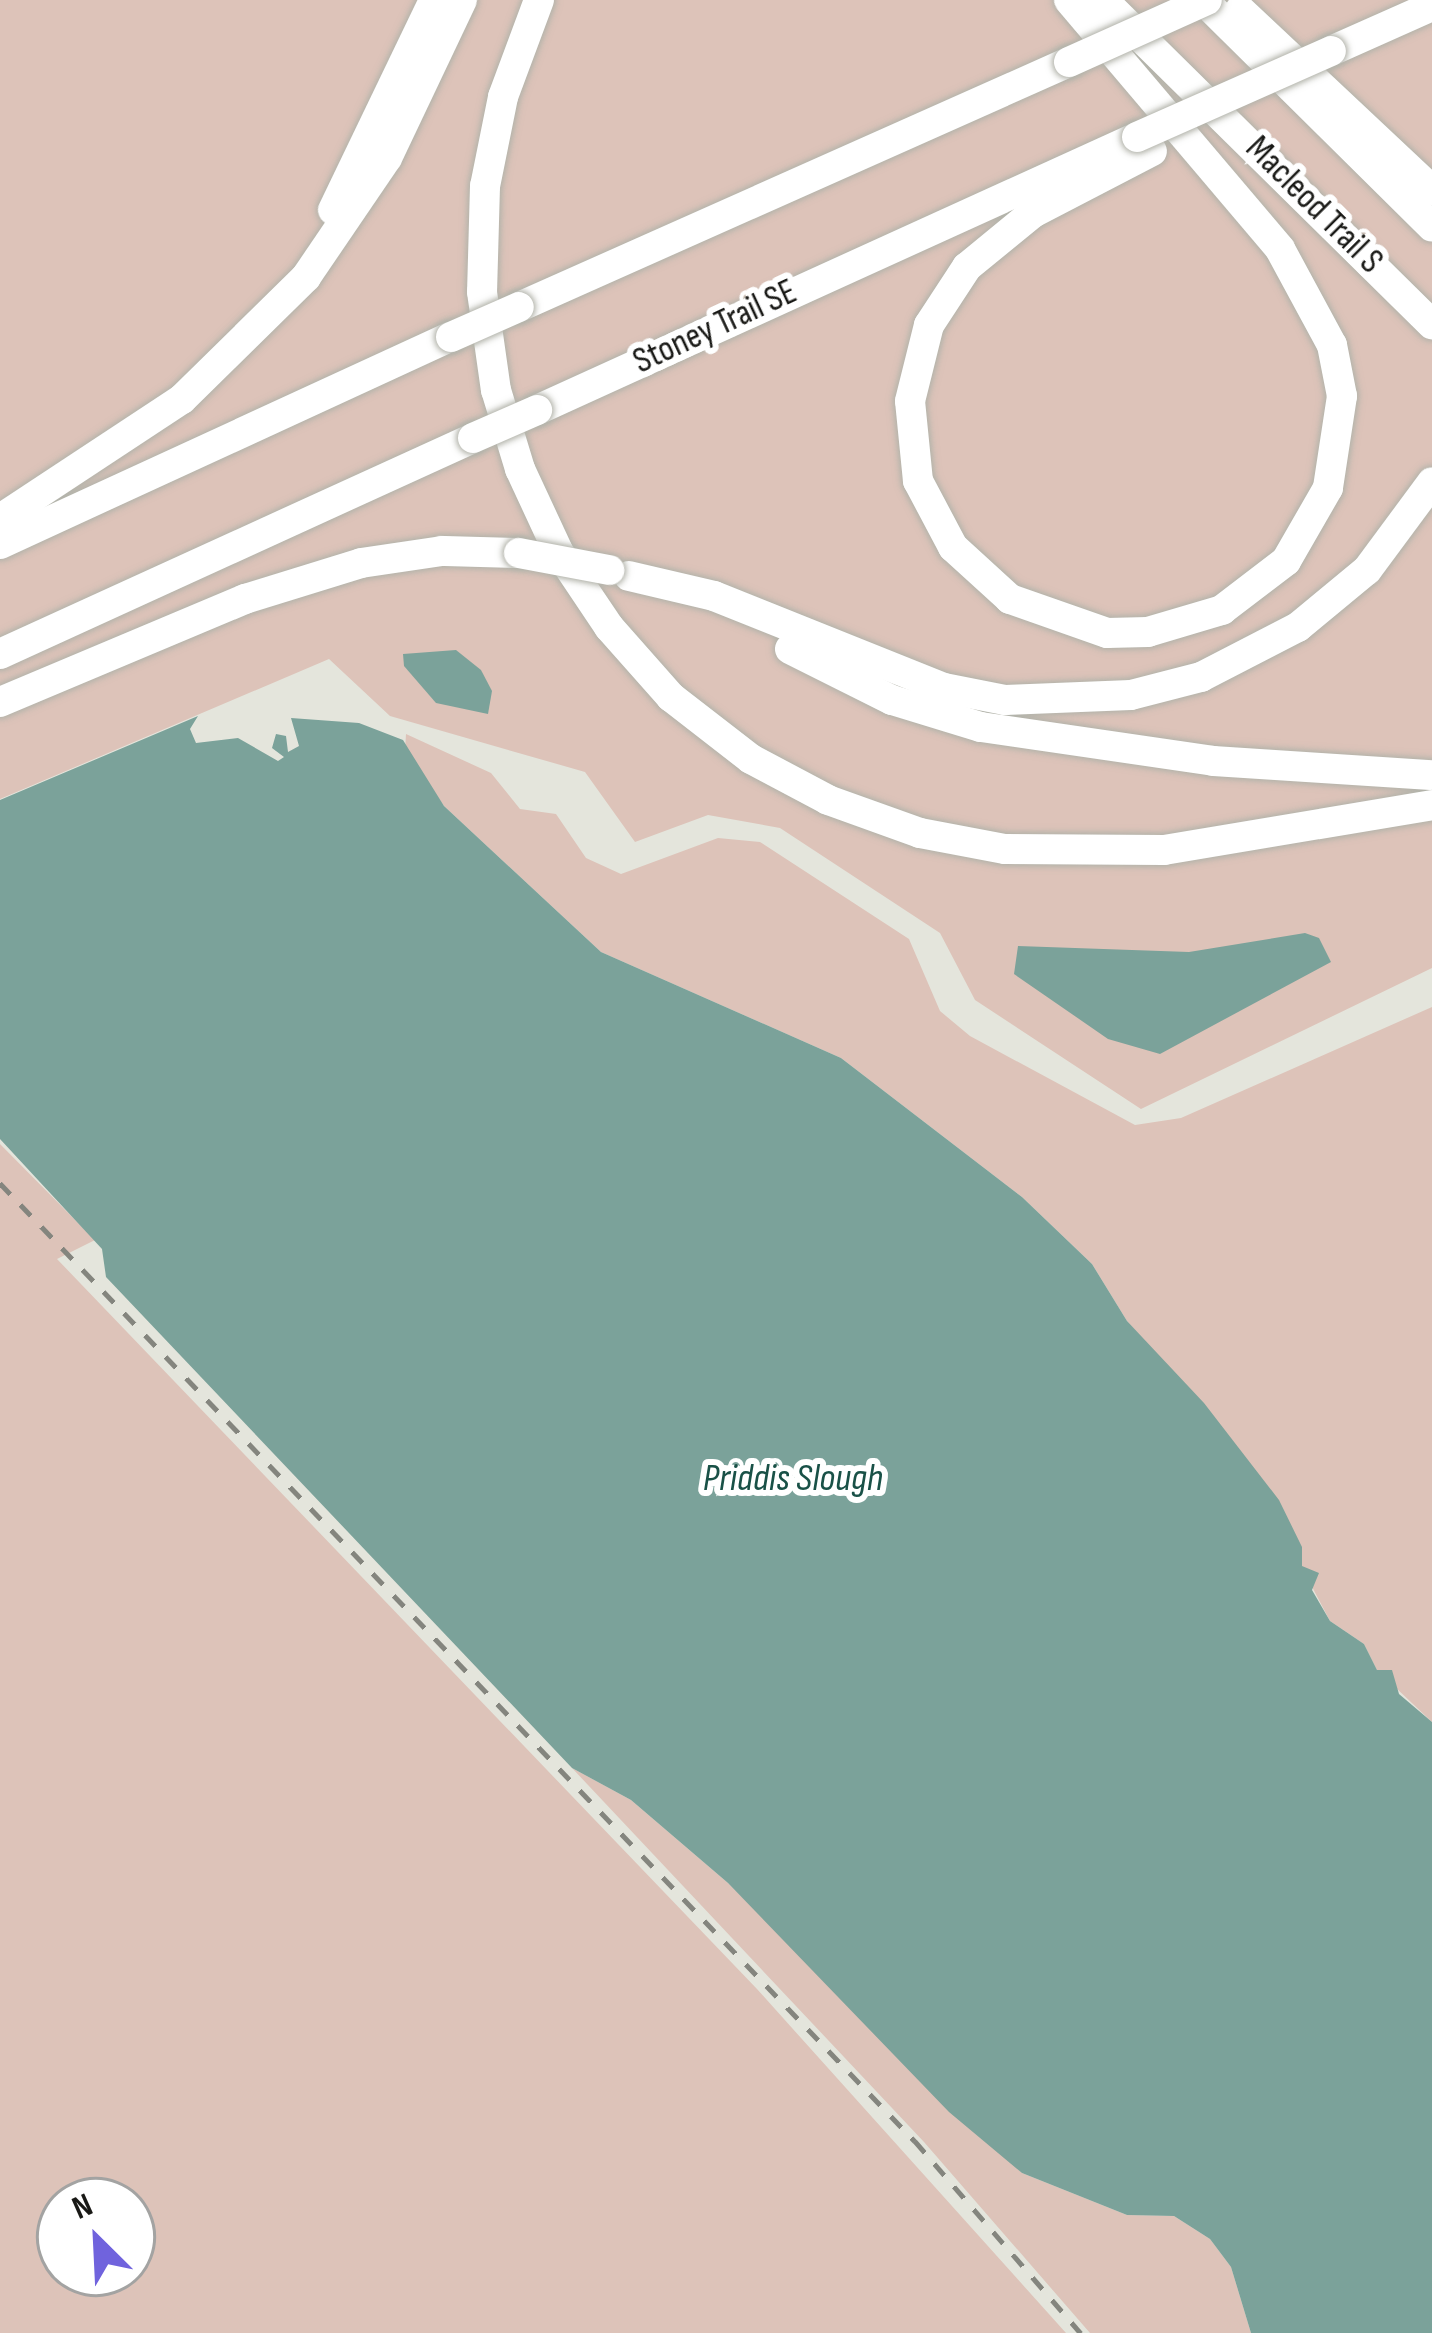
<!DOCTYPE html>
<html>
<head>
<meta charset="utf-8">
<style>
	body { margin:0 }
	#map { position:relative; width:1432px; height:2333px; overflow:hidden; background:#e4e5dc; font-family:"Sofia Sans Condensed",sans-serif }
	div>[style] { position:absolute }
	.green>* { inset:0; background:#ddc3b9 }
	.water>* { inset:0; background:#7ba29a }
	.roads { filter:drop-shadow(0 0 3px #b2b3aa) drop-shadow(0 0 3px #b2b3aa) }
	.highway>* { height:30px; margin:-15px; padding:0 15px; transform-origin:15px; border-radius:15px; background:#fff }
	.rail>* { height:4.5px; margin-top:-2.25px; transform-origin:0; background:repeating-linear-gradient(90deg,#84857e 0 15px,transparent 0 30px) }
	.bridges { filter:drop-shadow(0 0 3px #b2b3aa) drop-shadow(0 0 3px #b2b3aa) }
	.highway-bridge>* { height:30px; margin:-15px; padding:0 15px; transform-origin:15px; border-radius:15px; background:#fff }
	span { translate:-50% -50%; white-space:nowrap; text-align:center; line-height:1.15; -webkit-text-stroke:12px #fff; paint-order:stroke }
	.street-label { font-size:36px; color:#191916 }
	.water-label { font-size:39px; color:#195147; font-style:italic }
	.north { position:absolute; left:36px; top:2177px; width:120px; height:120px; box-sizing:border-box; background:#fff; border:3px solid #a3a3a2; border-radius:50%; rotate:336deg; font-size:33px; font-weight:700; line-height:48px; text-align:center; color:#191916 }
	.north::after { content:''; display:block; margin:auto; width:42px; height:54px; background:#7063dd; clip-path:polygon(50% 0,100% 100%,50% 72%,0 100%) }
</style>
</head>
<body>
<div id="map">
	<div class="green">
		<div style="clip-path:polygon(0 0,1432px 0,1432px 968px,1141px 1109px,975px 1000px,940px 933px,780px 828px,708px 815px,635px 842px,585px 772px,390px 716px,329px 659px,0 799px)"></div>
		<div style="clip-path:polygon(406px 734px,491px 773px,520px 809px,556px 814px,586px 858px,621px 874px,718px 838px,760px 842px,909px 939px,940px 1011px,970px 1036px,1135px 1125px,1181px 1118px,1432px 1007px,1432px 1722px,1377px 1670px,1364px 1644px,1330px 1621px,1246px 1461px,1127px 1321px,1092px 1264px,1022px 1197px,841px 1058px,601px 952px,444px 806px,405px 751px)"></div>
		<div style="clip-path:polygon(evenodd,0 1144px,95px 1240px,57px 1259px,757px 1989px,1066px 2333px,0 2333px,0 1144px,60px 2201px,132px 2201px,132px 2273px,60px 2273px,60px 2201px)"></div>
		<div style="clip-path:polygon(572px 1768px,631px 1800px,728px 1883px,1022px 2173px,1127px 2215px,1174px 2216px,1210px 2239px,1231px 2267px,1251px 2333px,1090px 2333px,924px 2142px)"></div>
	</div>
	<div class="water">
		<div style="clip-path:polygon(456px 650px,481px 670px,492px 691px,488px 714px,436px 703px,404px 666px,403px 654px)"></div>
		<div style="clip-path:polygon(198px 716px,190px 729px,196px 743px,238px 738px,278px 761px,284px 757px,272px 748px,276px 734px,286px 736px,288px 752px,299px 746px,291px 718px,359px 723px,403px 740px,444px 806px,601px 952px,841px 1058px,1022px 1197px,1092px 1264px,1127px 1321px,1204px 1403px,1279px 1500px,1302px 1547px,1302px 1566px,1319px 1573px,1312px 1590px,1330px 1621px,1364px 1644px,1377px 1670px,1392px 1670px,1399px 1694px,1432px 1722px,1432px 2333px,1251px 2333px,1231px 2267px,1210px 2239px,1174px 2216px,1127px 2215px,1022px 2173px,949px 2112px,728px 1883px,631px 1800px,572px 1768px,106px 1277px,102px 1249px,0 1139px,0 800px)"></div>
		<div style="clip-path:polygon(1305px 933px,1319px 938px,1331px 962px,1160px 1054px,1108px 1039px,1014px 974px,1018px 946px,1189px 952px)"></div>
	</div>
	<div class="roads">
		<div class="highway">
			<div style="left:539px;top:0;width:103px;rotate:110.4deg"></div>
			<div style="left:503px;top:97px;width:91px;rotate:101.4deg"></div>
			<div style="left:485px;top:186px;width:106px;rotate:91.6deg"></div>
			<div style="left:482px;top:292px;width:99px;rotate:81.9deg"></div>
			<div style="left:496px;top:390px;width:83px;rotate:73.1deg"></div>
			<div style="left:520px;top:469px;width:90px;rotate:65.1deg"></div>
			<div style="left:558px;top:551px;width:92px;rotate:56.1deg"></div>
			<div style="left:609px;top:627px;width:94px;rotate:48.5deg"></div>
			<div style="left:671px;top:697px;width:101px;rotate:37.8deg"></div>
			<div style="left:751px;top:759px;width:87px;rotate:28deg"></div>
			<div style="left:828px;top:800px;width:98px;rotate:19.7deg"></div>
			<div style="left:920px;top:833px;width:86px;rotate:10.7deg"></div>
			<div style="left:1005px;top:849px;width:159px;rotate:0.4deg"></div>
			<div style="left:1164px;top:850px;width:272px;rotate:-9.5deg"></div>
			<div style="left:1069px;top:0;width:326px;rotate:49.7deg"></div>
			<div style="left:1280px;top:249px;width:109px;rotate:61.6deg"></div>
			<div style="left:1332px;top:345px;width:52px;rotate:78.9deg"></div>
			<div style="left:1342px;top:396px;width:93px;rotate:98.7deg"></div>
			<div style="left:1328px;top:488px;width:84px;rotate:119.9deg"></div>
			<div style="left:1286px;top:561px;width:81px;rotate:142.6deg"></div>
			<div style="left:1222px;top:610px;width:77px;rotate:163.4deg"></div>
			<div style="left:1148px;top:632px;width:41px;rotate:178.6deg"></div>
			<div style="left:1107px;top:633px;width:103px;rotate:-160.7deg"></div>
			<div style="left:1010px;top:599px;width:77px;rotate:-137.6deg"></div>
			<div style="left:953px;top:547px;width:75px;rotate:-117.9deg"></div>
			<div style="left:918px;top:481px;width:80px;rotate:-95.7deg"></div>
			<div style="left:910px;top:401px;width:78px;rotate:-76deg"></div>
			<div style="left:929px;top:325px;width:69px;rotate:-56.8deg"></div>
			<div style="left:967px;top:267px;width:85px;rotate:-39.3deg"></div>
			<div style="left:1033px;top:213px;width:134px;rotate:-27.5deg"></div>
			<div style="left:1103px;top:0;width:462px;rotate:44.6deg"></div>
			<div style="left:1203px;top:0;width:322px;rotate:44.7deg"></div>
			<div style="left:1240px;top:10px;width:263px;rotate:43.2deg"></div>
			<div style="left:1331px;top:51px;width:111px;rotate:-24deg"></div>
			<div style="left:333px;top:210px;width:233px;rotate:-64.3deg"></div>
			<div style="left:519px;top:307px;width:602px;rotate:-24.01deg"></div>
			<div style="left:537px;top:410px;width:659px;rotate:-24.47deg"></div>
			<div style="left:0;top:519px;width:218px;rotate:-33.4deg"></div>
			<div style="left:182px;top:399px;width:174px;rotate:-44.5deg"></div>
			<div style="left:306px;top:277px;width:144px;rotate:-55.8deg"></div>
			<div style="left:387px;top:158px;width:175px;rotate:-64.6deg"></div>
			<div style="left:0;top:544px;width:496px;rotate:-24.7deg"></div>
			<div style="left:629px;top:576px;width:87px;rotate:13.2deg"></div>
			<div style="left:714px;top:596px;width:248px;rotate:21.8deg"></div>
			<div style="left:944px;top:688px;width:62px;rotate:11.1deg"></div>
			<div style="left:1005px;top:700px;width:126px;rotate:-2.3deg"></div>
			<div style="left:1131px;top:695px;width:72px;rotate:-14.4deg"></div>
			<div style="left:1201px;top:677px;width:109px;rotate:-27.3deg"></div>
			<div style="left:1298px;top:627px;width:89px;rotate:-39.6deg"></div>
			<div style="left:1367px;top:570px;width:109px;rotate:-53.5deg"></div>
			<div style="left:790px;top:649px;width:114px;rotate:26.6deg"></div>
			<div style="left:892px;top:700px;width:93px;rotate:16.9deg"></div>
			<div style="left:981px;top:727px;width:234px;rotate:8.3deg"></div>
			<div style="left:1213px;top:761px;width:219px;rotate:3.7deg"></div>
			<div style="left:0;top:654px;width:520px;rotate:-24.54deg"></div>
			<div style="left:0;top:702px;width:266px;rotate:-22.8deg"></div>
			<div style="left:245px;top:599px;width:121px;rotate:-17.2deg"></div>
			<div style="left:361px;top:563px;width:82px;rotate:-8.4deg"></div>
			<div style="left:442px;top:551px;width:77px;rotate:1.5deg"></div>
		</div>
	</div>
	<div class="rail">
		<div style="left:0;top:1183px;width:1325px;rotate:46.32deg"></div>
		<div style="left:915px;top:2141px;width:254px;rotate:49.2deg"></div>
	</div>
	<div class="bridges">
		<div class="highway-bridge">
			<div style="left:1069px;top:62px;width:151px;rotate:-24.2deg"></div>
			<div style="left:1137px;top:137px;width:212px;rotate:-23.9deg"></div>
			<div style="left:451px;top:337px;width:74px;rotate:-23.8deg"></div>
			<div style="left:473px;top:438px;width:70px;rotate:-23.6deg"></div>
			<div style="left:519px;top:553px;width:92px;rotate:10.7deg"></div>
		</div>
	</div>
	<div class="street-label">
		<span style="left:1314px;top:205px;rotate:45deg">Macleod Trail S</span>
		<span style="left:715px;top:327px;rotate:-25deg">Stoney Trail SE</span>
	</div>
	<div class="water-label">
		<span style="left:793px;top:1479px">Priddis Slough</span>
	</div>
	<div class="north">N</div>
</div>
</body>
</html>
